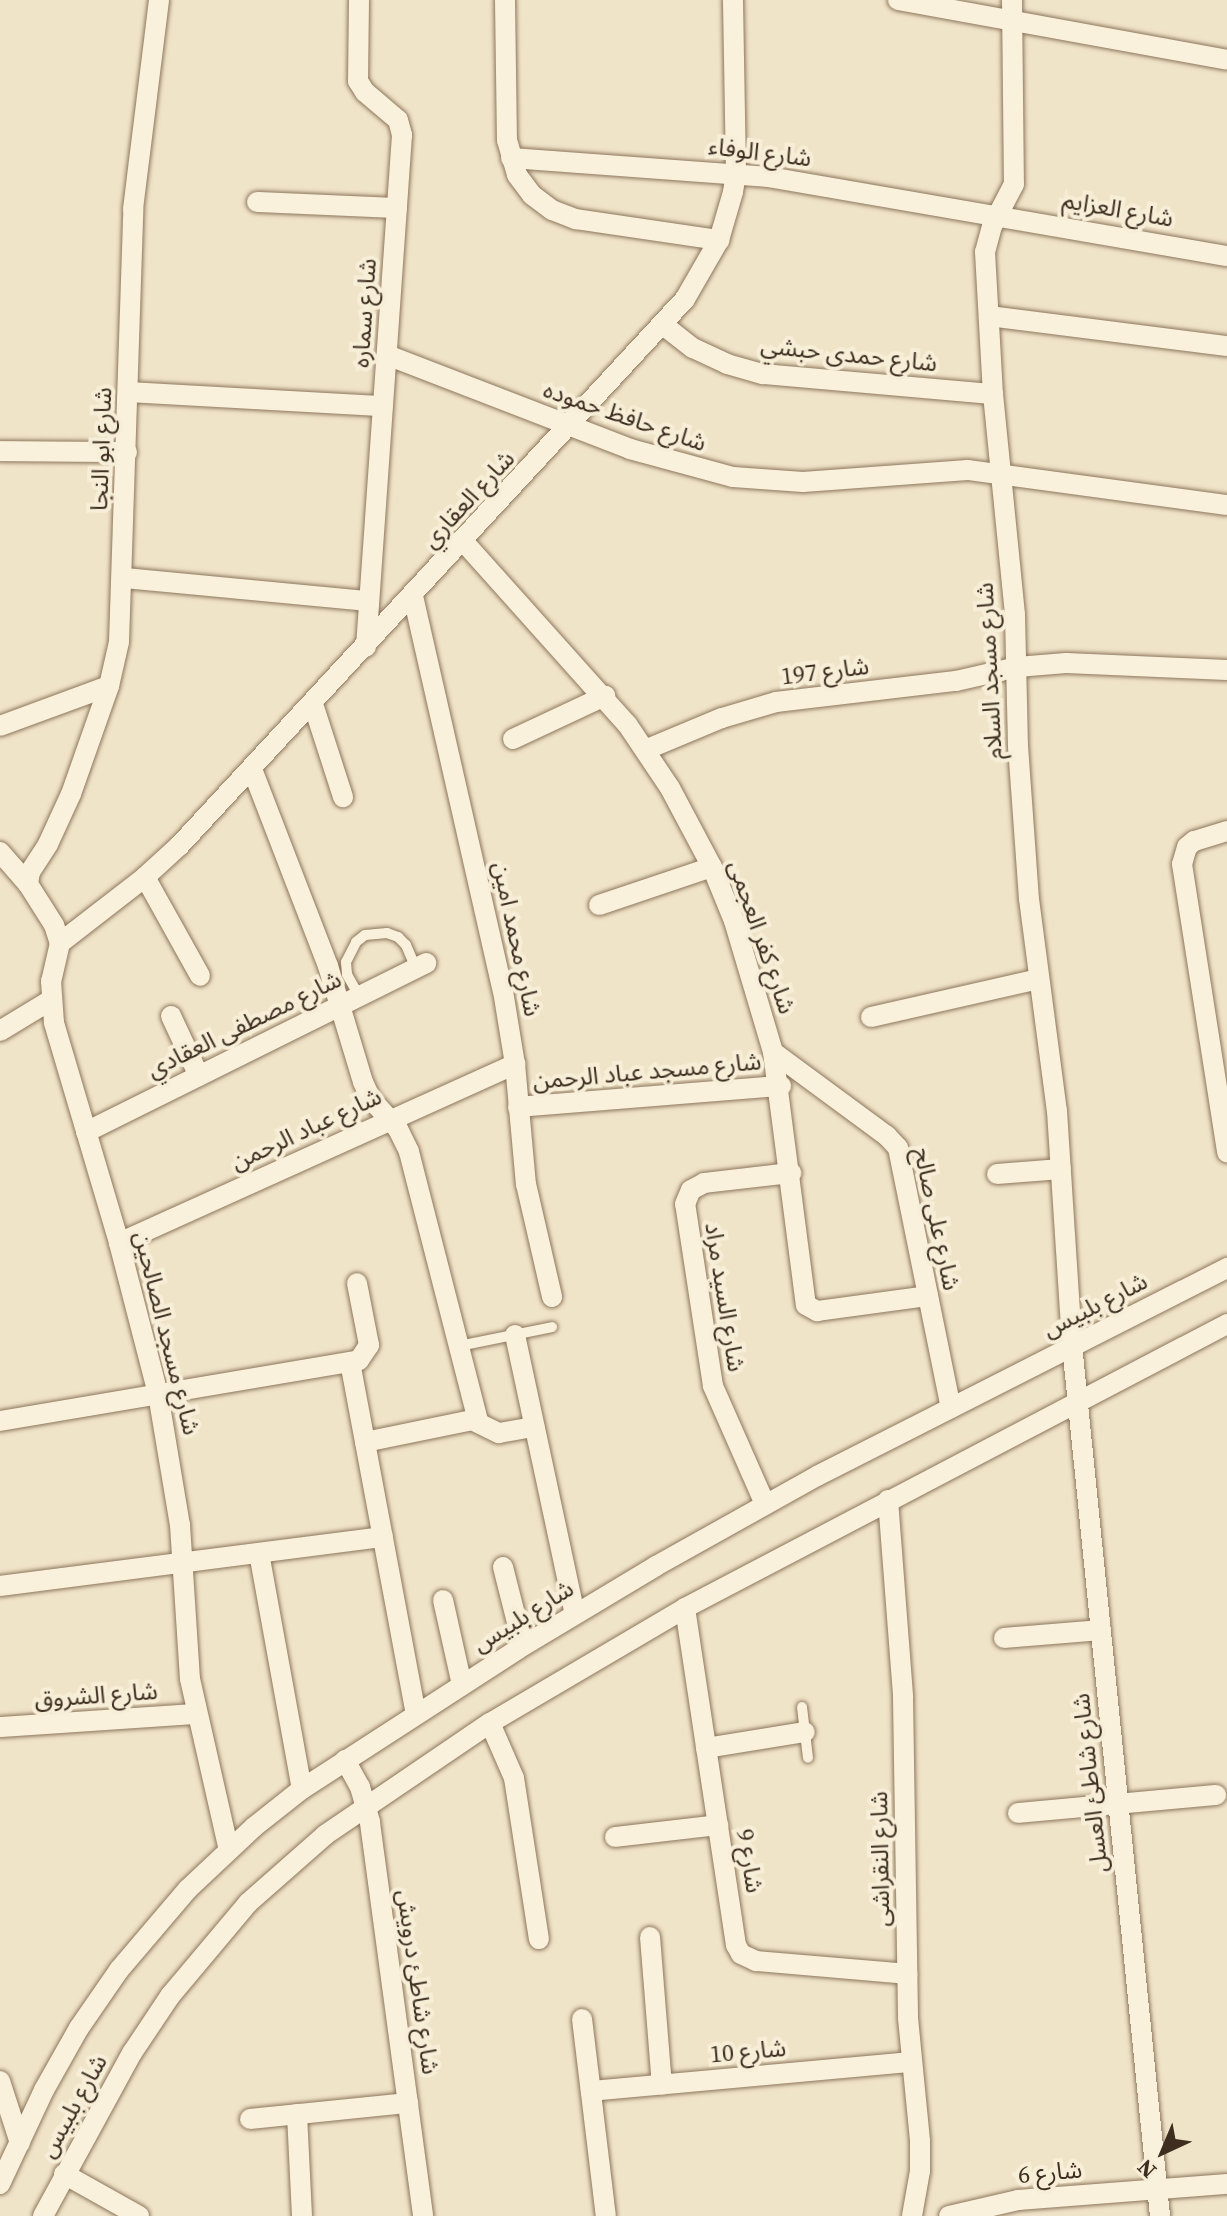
<!DOCTYPE html>
<html>
<head>
<meta charset="utf-8">
<style>
	body { margin:0 }
	#map { position:relative; width:1227px; height:2216px; overflow:hidden; background:#f0e4c8; font-family:"Source Serif 4","Noto Sans Arabic",serif }
	div>[style] { position:absolute }
	.roads { filter:drop-shadow(0 0 2px #8d765c) drop-shadow(0 0 2px #8d765c) }
	.service>* { height:10px; margin:-5px; padding:0 5px; transform-origin:5px; border-radius:5px; background:#faf1dc }
	.minor>* { height:20px; margin:-10px; padding:0 10px; transform-origin:10px; border-radius:10px; background:#faf1dc }
	span { translate:-50% -50%; white-space:nowrap; text-align:center; line-height:1.15; -webkit-text-stroke:8px #f7eed8; paint-order:stroke }
	.street-label { font-size:24px; color:#3d2e20 }
	.north { position:absolute; left:1123px; top:2112px; width:80px; height:80px; -webkit-text-stroke:6px #f7eed8; paint-order:stroke; rotate:224deg; font-size:22px; font-weight:700; line-height:32px; text-align:center; color:#3d2e20 }
	.north::after { content:''; display:block; margin:auto; width:28px; height:36px; background:#3d2e20; clip-path:polygon(50% 0,100% 100%,50% 72%,0 100%) }
</style>
</head>
<body>
<div id="map">
	<div class="roads">
		<div class="service">
			<div style="left:359px;top:996px;width:25px;rotate:-119deg"></div>
			<div style="left:347px;top:974px;width:12px;rotate:-95deg"></div>
			<div style="left:346px;top:962px;width:22px;rotate:-63deg"></div>
			<div style="left:356px;top:942px;width:11px;rotate:-38deg"></div>
			<div style="left:365px;top:935px;width:22px;rotate:-5deg"></div>
			<div style="left:387px;top:933px;width:12px;rotate:20deg"></div>
			<div style="left:398px;top:937px;width:11px;rotate:45deg"></div>
			<div style="left:406px;top:945px;width:25px;rotate:67deg"></div>
			<div style="left:459px;top:1346px;width:95px;rotate:-11.5deg"></div>
			<div style="left:802px;top:1707px;width:51px;rotate:83.3deg"></div>
		</div>
		<div class="minor">
			<div style="left:359px;top:0;width:81px;rotate:90.7deg"></div>
			<div style="left:358px;top:81px;width:13px;rotate:58deg"></div>
			<div style="left:365px;top:92px;width:43px;rotate:40.3deg"></div>
			<div style="left:398px;top:120px;width:16px;rotate:75deg"></div>
			<div style="left:402px;top:135px;width:513px;rotate:94.02deg"></div>
			<div style="left:505px;top:0;width:140px;rotate:89.2deg"></div>
			<div style="left:507px;top:140px;width:36px;rotate:74deg"></div>
			<div style="left:517px;top:175px;width:25px;rotate:53deg"></div>
			<div style="left:532px;top:195px;width:25px;rotate:37deg"></div>
			<div style="left:552px;top:210px;width:26px;rotate:21deg"></div>
			<div style="left:576px;top:219px;width:145px;rotate:8.4deg"></div>
			<div style="left:898px;top:0;width:334px;rotate:10.3deg"></div>
			<div style="left:1012px;top:0;width:184px;rotate:89.4deg"></div>
			<div style="left:1014px;top:184px;width:47px;rotate:117.6deg"></div>
			<div style="left:992px;top:226px;width:27px;rotate:105deg"></div>
			<div style="left:985px;top:252px;width:142px;rotate:86.8deg"></div>
			<div style="left:993px;top:394px;width:222px;rotate:84.3deg"></div>
			<div style="left:1015px;top:615px;width:131px;rotate:88.7deg"></div>
			<div style="left:1018px;top:746px;width:153px;rotate:85.9deg"></div>
			<div style="left:1029px;top:899px;width:214px;rotate:82.5deg"></div>
			<div style="left:1057px;top:1111px;width:234px;rotate:86.3deg"></div>
			<div style="left:1072px;top:1345px;width:875px;rotate:84.23deg"></div>
			<div style="left:511px;top:158px;width:259px;rotate:4.2deg"></div>
			<div style="left:769px;top:177px;width:465px;rotate:9.8deg"></div>
			<div style="left:257px;top:202px;width:140px;rotate:2.5deg"></div>
			<div style="left:989px;top:316px;width:240px;rotate:7.2deg"></div>
			<div style="left:662px;top:324px;width:39px;rotate:38deg"></div>
			<div style="left:693px;top:348px;width:38px;rotate:25deg"></div>
			<div style="left:727px;top:364px;width:37px;rotate:16deg"></div>
			<div style="left:763px;top:374px;width:231px;rotate:5deg"></div>
			<div style="left:387px;top:355px;width:261px;rotate:21.1deg"></div>
			<div style="left:630px;top:449px;width:107px;rotate:15.2deg"></div>
			<div style="left:733px;top:477px;width:70px;rotate:4.1deg"></div>
			<div style="left:803px;top:482px;width:165px;rotate:-4.2deg"></div>
			<div style="left:968px;top:470px;width:261px;rotate:7.7deg"></div>
			<div style="left:129px;top:392px;width:254px;rotate:3.2deg"></div>
			<div style="left:0;top:451px;width:127px;rotate:0.5deg"></div>
			<div style="left:464px;top:542px;width:244px;rotate:48.2deg"></div>
			<div style="left:627px;top:724px;width:77px;rotate:56.1deg"></div>
			<div style="left:670px;top:788px;width:89px;rotate:62deg"></div>
			<div style="left:712px;top:867px;width:58px;rotate:67.8deg"></div>
			<div style="left:734px;top:921px;width:137px;rotate:73.4deg"></div>
			<div style="left:773px;top:1052px;width:255px;rotate:82.6deg"></div>
			<div style="left:806px;top:1305px;width:13px;rotate:29deg"></div>
			<div style="left:817px;top:1311px;width:112px;rotate:-7.7deg"></div>
			<div style="left:124px;top:578px;width:246px;rotate:5.4deg"></div>
			<div style="left:413px;top:596px;width:405px;rotate:77.2deg"></div>
			<div style="left:503px;top:991px;width:74px;rotate:80.7deg"></div>
			<div style="left:515px;top:1064px;width:121px;rotate:84.8deg"></div>
			<div style="left:526px;top:1184px;width:116px;rotate:77deg"></div>
			<div style="left:313px;top:704px;width:98px;rotate:72.1deg"></div>
			<div style="left:0;top:726px;width:116px;rotate:-20.2deg"></div>
			<div style="left:513px;top:739px;width:102px;rotate:-25.1deg"></div>
			<div style="left:645px;top:750px;width:83px;rotate:-22.6deg"></div>
			<div style="left:722px;top:718px;width:56px;rotate:-16.5deg"></div>
			<div style="left:776px;top:702px;width:181px;rotate:-6.7deg"></div>
			<div style="left:956px;top:681px;width:63px;rotate:-12.9deg"></div>
			<div style="left:1017px;top:667px;width:49px;rotate:-4.7deg"></div>
			<div style="left:1066px;top:663px;width:161px;rotate:2.5deg"></div>
			<div style="left:252px;top:769px;width:211px;rotate:68.9deg"></div>
			<div style="left:328px;top:966px;width:121px;rotate:73.2deg"></div>
			<div style="left:363px;top:1082px;width:19px;rotate:65deg"></div>
			<div style="left:371px;top:1099px;width:40px;rotate:48deg"></div>
			<div style="left:398px;top:1129px;width:25px;rotate:64deg"></div>
			<div style="left:409px;top:1152px;width:278px;rotate:75.6deg"></div>
			<div style="left:1227px;top:831px;width:34px;rotate:163deg"></div>
			<div style="left:1194px;top:841px;width:9px;rotate:139deg"></div>
			<div style="left:1187px;top:847px;width:18px;rotate:106deg"></div>
			<div style="left:1182px;top:864px;width:292px;rotate:81.1deg"></div>
			<div style="left:0;top:852px;width:43px;rotate:48.8deg"></div>
			<div style="left:28px;top:884px;width:49px;rotate:57.6deg"></div>
			<div style="left:54px;top:925px;width:19px;rotate:72deg"></div>
			<div style="left:60px;top:943px;width:39px;rotate:103deg"></div>
			<div style="left:51px;top:981px;width:42px;rotate:85.9deg"></div>
			<div style="left:54px;top:1023px;width:229px;rotate:73.5deg"></div>
			<div style="left:119px;top:1243px;width:156px;rotate:75.5deg"></div>
			<div style="left:158px;top:1394px;width:133px;rotate:80.5deg"></div>
			<div style="left:180px;top:1525px;width:154px;rotate:86.3deg"></div>
			<div style="left:190px;top:1679px;width:175px;rotate:77.2deg"></div>
			<div style="left:145px;top:877px;width:113px;rotate:60.9deg"></div>
			<div style="left:28px;top:884px;width:12px;rotate:-81deg"></div>
			<div style="left:30px;top:872px;width:33px;rotate:-57deg"></div>
			<div style="left:48px;top:844px;width:55px;rotate:-65.3deg"></div>
			<div style="left:71px;top:794px;width:114px;rotate:-70.6deg"></div>
			<div style="left:109px;top:686px;width:45px;rotate:-77.2deg"></div>
			<div style="left:119px;top:642px;width:433px;rotate:-88.1deg"></div>
			<div style="left:133px;top:209px;width:211px;rotate:-82.9deg"></div>
			<div style="left:599px;top:905px;width:119px;rotate:-18.6deg"></div>
			<div style="left:60px;top:943px;width:108px;rotate:-37.8deg"></div>
			<div style="left:145px;top:877px;width:46px;rotate:-42.4deg"></div>
			<div style="left:179px;top:846px;width:745px;rotate:-47.23deg"></div>
			<div style="left:685px;top:299px;width:68px;rotate:-60deg"></div>
			<div style="left:719px;top:240px;width:50px;rotate:-73.7deg"></div>
			<div style="left:733px;top:192px;width:19px;rotate:-81deg"></div>
			<div style="left:736px;top:173px;width:173px;rotate:-91deg"></div>
			<div style="left:171px;top:1016px;width:66px;rotate:65deg"></div>
			<div style="left:871px;top:1017px;width:171px;rotate:-12.8deg"></div>
			<div style="left:0;top:1031px;width:60px;rotate:-31.3deg"></div>
			<div style="left:773px;top:1052px;width:142px;rotate:36.4deg"></div>
			<div style="left:887px;top:1136px;width:16px;rotate:47deg"></div>
			<div style="left:898px;top:1148px;width:265px;rotate:78.5deg"></div>
			<div style="left:518px;top:1107px;width:264px;rotate:-4.6deg"></div>
			<div style="left:86px;top:1132px;width:380px;rotate:-26.4deg"></div>
			<div style="left:997px;top:1174px;width:64px;rotate:-4.5deg"></div>
			<div style="left:119px;top:1243px;width:435px;rotate:-24.3deg"></div>
			<div style="left:515px;top:1335px;width:285px;rotate:77.9deg"></div>
			<div style="left:350px;top:1362px;width:358px;rotate:79.4deg"></div>
			<div style="left:0;top:1421px;width:364px;rotate:-9.6deg"></div>
			<div style="left:359px;top:1360px;width:18px;rotate:-56deg"></div>
			<div style="left:369px;top:1345px;width:63px;rotate:-101deg"></div>
			<div style="left:365px;top:1442px;width:109px;rotate:-11.6deg"></div>
			<div style="left:472px;top:1420px;width:30px;rotate:26deg"></div>
			<div style="left:499px;top:1433px;width:36px;rotate:-10deg"></div>
			<div style="left:888px;top:1500px;width:198px;rotate:85.6deg"></div>
			<div style="left:903px;top:1697px;width:321px;rotate:89.1deg"></div>
			<div style="left:908px;top:2018px;width:124px;rotate:84.4deg"></div>
			<div style="left:920px;top:2141px;width:30px;rotate:90deg"></div>
			<div style="left:920px;top:2171px;width:46px;rotate:100.1deg"></div>
			<div style="left:765px;top:1504px;width:129px;rotate:-113.8deg"></div>
			<div style="left:713px;top:1386px;width:184px;rotate:-98.7deg"></div>
			<div style="left:685px;top:1204px;width:15px;rotate:-67deg"></div>
			<div style="left:691px;top:1190px;width:15px;rotate:-28deg"></div>
			<div style="left:704px;top:1183px;width:88px;rotate:-6.6deg"></div>
			<div style="left:259px;top:1553px;width:240px;rotate:79.7deg"></div>
			<div style="left:503px;top:1567px;width:81px;rotate:75.8deg"></div>
			<div style="left:0;top:1586px;width:386px;rotate:-7.3deg"></div>
			<div style="left:443px;top:1600px;width:87px;rotate:77.4deg"></div>
			<div style="left:685px;top:1608px;width:341px;rotate:81.4deg"></div>
			<div style="left:736px;top:1945px;width:10px;rotate:61deg"></div>
			<div style="left:741px;top:1954px;width:17px;rotate:25deg"></div>
			<div style="left:756px;top:1961px;width:152px;rotate:4.9deg"></div>
			<div style="left:1004px;top:1638px;width:97px;rotate:-4.7deg"></div>
			<div style="left:490px;top:1723px;width:60px;rotate:66.4deg"></div>
			<div style="left:514px;top:1778px;width:163px;rotate:81.2deg"></div>
			<div style="left:0;top:1727px;width:196px;rotate:-3.8deg"></div>
			<div style="left:706px;top:1748px;width:100px;rotate:-9.2deg"></div>
			<div style="left:345px;top:1760px;width:31px;rotate:61deg"></div>
			<div style="left:360px;top:1787px;width:37px;rotate:74deg"></div>
			<div style="left:370px;top:1823px;width:397px;rotate:82.3deg"></div>
			<div style="left:1018px;top:1813px;width:199px;rotate:-5.2deg"></div>
			<div style="left:615px;top:1837px;width:104px;rotate:-6.6deg"></div>
			<div style="left:650px;top:1937px;width:148px;rotate:85.4deg"></div>
			<div style="left:582px;top:2019px;width:198px;rotate:83.1deg"></div>
			<div style="left:0;top:2081px;width:65px;rotate:72.1deg"></div>
			<div style="left:591px;top:2091px;width:320px;rotate:-5.2deg"></div>
			<div style="left:297px;top:2114px;width:102px;rotate:87.2deg"></div>
			<div style="left:250px;top:2119px;width:159px;rotate:-5.8deg"></div>
			<div style="left:64px;top:2174px;width:86px;rotate:29.2deg"></div>
			<div style="left:0;top:2184px;width:104px;rotate:-64.9deg"></div>
			<div style="left:44px;top:2090px;width:71px;rotate:-60.6deg"></div>
			<div style="left:79px;top:2028px;width:70px;rotate:-55.4deg"></div>
			<div style="left:119px;top:1970px;width:106px;rotate:-49.6deg"></div>
			<div style="left:188px;top:1889px;width:91px;rotate:-43.2deg"></div>
			<div style="left:254px;top:1827px;width:61px;rotate:-38.4deg"></div>
			<div style="left:302px;top:1789px;width:257px;rotate:-32.9deg"></div>
			<div style="left:518px;top:1649px;width:161px;rotate:-31deg"></div>
			<div style="left:656px;top:1566px;width:184px;rotate:-29.2deg"></div>
			<div style="left:817px;top:1476px;width:460px;rotate:-26.9deg"></div>
			<div style="left:43px;top:2216px;width:186px;rotate:-61.4deg"></div>
			<div style="left:132px;top:2053px;width:69px;rotate:-56.3deg"></div>
			<div style="left:170px;top:1996px;width:121px;rotate:-50deg"></div>
			<div style="left:248px;top:1903px;width:103px;rotate:-41.4deg"></div>
			<div style="left:325px;top:1835px;width:199px;rotate:-34.2deg"></div>
			<div style="left:490px;top:1723px;width:226px;rotate:-30.5deg"></div>
			<div style="left:685px;top:1608px;width:612px;rotate:-27.65deg"></div>
			<div style="left:949px;top:2216px;width:71px;rotate:-13.1deg"></div>
			<div style="left:1018px;top:2200px;width:210px;rotate:-4.4deg"></div>
		</div>
	</div>
	<div class="street-label">
		<span style="left:760px;top:152px;rotate:7deg">شارع الوفاء</span>
		<span style="left:1118px;top:209px;rotate:10deg">شارع العزايم</span>
		<span style="left:364px;top:313px;rotate:-86deg">شارع سماره</span>
		<span style="left:849px;top:354px;rotate:6deg">شارع حمدى حبشي</span>
		<span style="left:625px;top:416px;rotate:19deg">شارع حافظ حموده</span>
		<span style="left:101px;top:449px;rotate:-88deg">شارع ابو النجا</span>
		<span style="left:468px;top:499px;rotate:-47deg">شارع العقاري</span>
		<span style="left:825px;top:671px;rotate:-7deg">شارع 197</span>
		<span style="left:989px;top:671px;rotate:-93deg">شارع مسجد السلام</span>
		<span style="left:762px;top:937px;rotate:71deg">شارع كفر العجمى</span>
		<span style="left:517px;top:939px;rotate:78deg">شارع محمد امين</span>
		<span style="left:244px;top:1024px;rotate:-26deg">شارع مصطفى العقادي</span>
		<span style="left:647px;top:1071px;rotate:-5deg">شارع مسجد عباد الرحمن</span>
		<span style="left:306px;top:1129px;rotate:-25deg">شارع عباد الرحمن</span>
		<span style="left:937px;top:1219px;rotate:78deg">شارع على صالح</span>
		<span style="left:725px;top:1297px;rotate:81deg">شارع السيد مراد</span>
		<span style="left:1095px;top:1305px;rotate:-27deg">شارع بلبيس</span>
		<span style="left:167px;top:1333px;rotate:76deg">شارع مسجد الصالحين</span>
		<span style="left:523px;top:1616px;rotate:-32deg">شارع بلبيس</span>
		<span style="left:96px;top:1695px;rotate:-4deg">شارع الشروق</span>
		<span style="left:1090px;top:1783px;rotate:-96deg">شارع شاطئ العسل</span>
		<span style="left:880px;top:1859px;rotate:-91deg">شارع النقراشى</span>
		<span style="left:750px;top:1861px;rotate:81deg">شارع 9</span>
		<span style="left:418px;top:1982px;rotate:82deg">شارع شاطئ درويش</span>
		<span style="left:748px;top:2051px;rotate:-5deg">شارع 10</span>
		<span style="left:73px;top:2106px;rotate:-61deg">شارع بلبيس</span>
		<span style="left:1050px;top:2172px;rotate:-5deg">شارع 6</span>
	</div>
	<div class="north">N</div>
</div>
</body>
</html>
